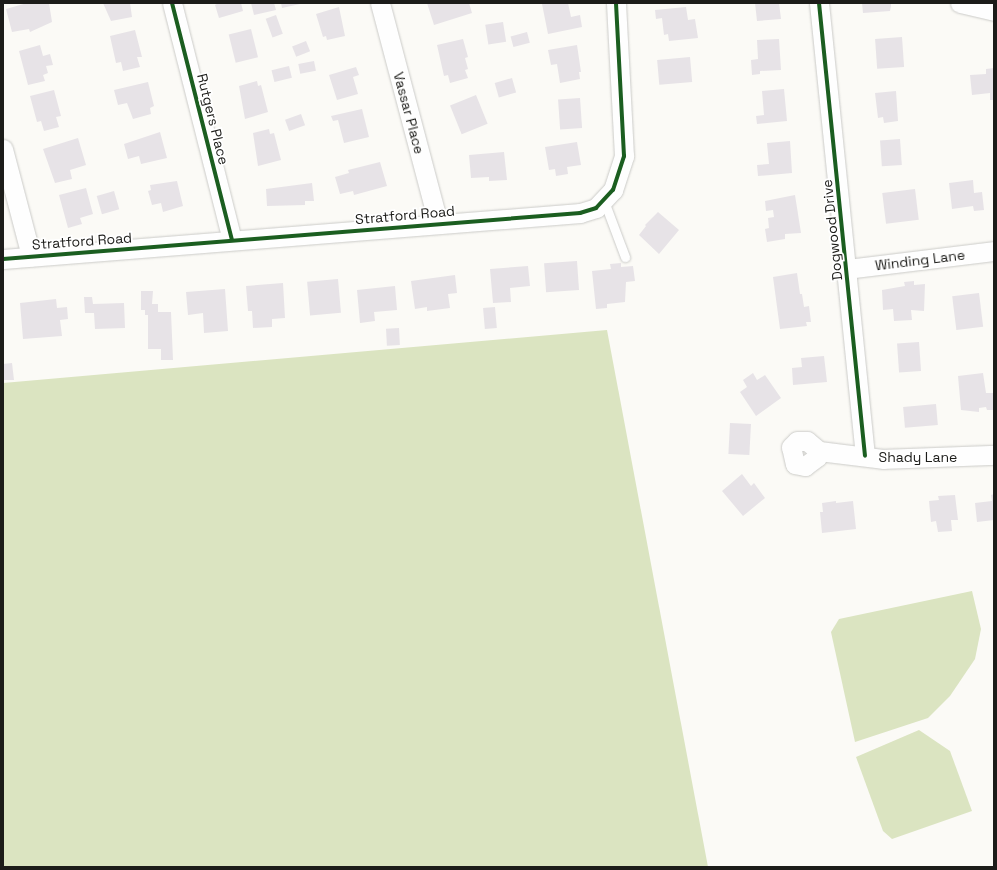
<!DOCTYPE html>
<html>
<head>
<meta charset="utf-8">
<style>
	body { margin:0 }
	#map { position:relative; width:997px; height:870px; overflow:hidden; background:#fbfaf6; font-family:"Space Grotesk",sans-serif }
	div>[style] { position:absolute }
	.green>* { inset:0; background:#dbe4c1 }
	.building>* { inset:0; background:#e7e3e7; transform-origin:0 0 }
	.roads { filter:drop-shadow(0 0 1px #cbcbc8) drop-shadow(0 0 1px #cbcbc8) }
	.service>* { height:9px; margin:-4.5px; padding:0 4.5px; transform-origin:4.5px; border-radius:4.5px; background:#fefefe }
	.minor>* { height:19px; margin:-9.5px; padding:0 9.5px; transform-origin:9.5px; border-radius:9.5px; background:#fefefe }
	.cycleway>* { height:4px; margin:-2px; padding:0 2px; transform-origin:2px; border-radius:2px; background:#1b5e20 }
	span { translate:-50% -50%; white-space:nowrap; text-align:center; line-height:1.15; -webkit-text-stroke:3.5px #fff; paint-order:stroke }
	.street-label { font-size:14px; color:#1c1c19 }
	.frame { position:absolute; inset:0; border:4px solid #1c1c19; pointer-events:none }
</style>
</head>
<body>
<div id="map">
	<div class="green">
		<div style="clip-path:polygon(607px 330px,708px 867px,3px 867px,3px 383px)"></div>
		<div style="clip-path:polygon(972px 591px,981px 629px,975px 659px,950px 696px,928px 718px,855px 742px,831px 632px,839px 619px)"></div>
		<div style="clip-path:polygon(919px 730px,950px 751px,972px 811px,892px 839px,883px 831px,856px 757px)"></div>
	</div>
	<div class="building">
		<div style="clip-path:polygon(27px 3px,49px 3px,52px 22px,30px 32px,29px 29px,12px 32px,6px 9px)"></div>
		<div style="clip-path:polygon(103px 3px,130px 3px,132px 17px,111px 21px)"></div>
		<div style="clip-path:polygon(218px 3px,241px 3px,243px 11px,219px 18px,215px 5px)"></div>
		<div style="clip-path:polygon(251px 3px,274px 3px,276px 10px,254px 15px)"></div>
		<div style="clip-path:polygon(281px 3px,300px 3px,300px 4px,282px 8px)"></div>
		<div style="clip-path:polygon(427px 3px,469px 3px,472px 13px,434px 25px)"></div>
		<div style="clip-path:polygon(548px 3px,568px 3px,571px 17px,580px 15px,582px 27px,548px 34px,542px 4px)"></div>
		<div style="clip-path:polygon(755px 3px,779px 3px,781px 19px,757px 21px)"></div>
		<div style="clip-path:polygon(862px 3px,891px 3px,891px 6px,890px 11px,863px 13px)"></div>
		<div style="clip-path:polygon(339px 7px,345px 36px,327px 40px,326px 36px,323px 37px,316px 14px)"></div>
		<div style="clip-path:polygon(686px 7px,688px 20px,695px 19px,698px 38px,669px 41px,668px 34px,664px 35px,662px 18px,656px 19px,655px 10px)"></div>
		<div style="left:276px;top:15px;width:20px;height:11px;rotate:70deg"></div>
		<div style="left:503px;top:22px;width:20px;height:18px;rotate:81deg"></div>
		<div style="left:251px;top:29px;width:29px;height:23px;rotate:76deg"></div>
		<div style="clip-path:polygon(135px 30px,142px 57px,137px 57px,140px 67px,123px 71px,121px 62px,116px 63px,110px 36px)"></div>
		<div style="left:527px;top:32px;width:11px;height:17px;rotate:75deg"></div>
		<div style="left:902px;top:37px;width:30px;height:27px;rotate:86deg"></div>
		<div style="clip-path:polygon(463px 39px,468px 57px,465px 58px,468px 69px,465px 70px,468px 78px,450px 83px,448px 75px,444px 76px,437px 45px)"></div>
		<div style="clip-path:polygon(779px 39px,781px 70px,760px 71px,760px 74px,752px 75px,751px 60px,758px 59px,757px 40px)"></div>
		<div style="left:306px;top:41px;width:11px;height:15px;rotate:68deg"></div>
		<div style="clip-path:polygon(40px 45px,43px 56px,50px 54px,53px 65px,46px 66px,48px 73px,43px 75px,45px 81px,28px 85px,19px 51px)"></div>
		<div style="clip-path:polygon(577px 45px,581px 72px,579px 72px,580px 79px,560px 83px,557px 64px,551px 65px,548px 50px)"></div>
		<div style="left:690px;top:57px;width:25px;height:33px;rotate:85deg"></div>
		<div style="left:314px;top:61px;width:10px;height:16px;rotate:79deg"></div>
		<div style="left:289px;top:66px;width:12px;height:18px;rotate:76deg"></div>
		<div style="clip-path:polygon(356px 67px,359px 75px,353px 77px,358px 94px,337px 100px,329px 75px)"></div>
		<div style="clip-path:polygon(994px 68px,994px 100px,990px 100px,990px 93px,972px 95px,970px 75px,986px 74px,986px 69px)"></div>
		<div style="left:512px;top:78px;width:15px;height:18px;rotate:74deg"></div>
		<div style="clip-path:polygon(257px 81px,258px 86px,261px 85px,268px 112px,245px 119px,239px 86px)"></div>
		<div style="clip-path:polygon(148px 82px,154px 106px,150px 108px,151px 114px,133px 119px,127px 103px,118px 105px,114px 90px)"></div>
		<div style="clip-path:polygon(784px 89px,787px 121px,757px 124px,756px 116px,764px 115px,762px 91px)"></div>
		<div style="clip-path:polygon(54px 90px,61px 116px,56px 117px,59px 127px,44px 131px,41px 121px,37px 122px,30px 96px)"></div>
		<div style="clip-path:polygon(896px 91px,898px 121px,884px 123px,883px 117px,878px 118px,875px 93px)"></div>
		<div style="left:476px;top:95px;width:31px;height:28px;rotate:68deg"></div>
		<div style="left:580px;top:98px;width:30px;height:22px;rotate:86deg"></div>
		<div style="clip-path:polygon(362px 109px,369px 137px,344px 143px,338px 120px,333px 121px,331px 116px)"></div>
		<div style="left:301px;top:114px;width:12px;height:17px;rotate:70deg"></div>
		<div style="clip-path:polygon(269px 129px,270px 134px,274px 133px,281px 160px,258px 166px,253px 133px)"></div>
		<div style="clip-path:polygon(160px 132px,167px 158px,141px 164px,139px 156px,128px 159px,124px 144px)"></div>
		<div style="clip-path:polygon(78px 138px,86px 165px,70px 170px,72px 179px,55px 183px,43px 149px)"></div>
		<div style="left:900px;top:139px;width:26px;height:20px;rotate:86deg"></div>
		<div style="clip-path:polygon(790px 141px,792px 173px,758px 176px,757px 165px,769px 164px,767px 143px)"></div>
		<div style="clip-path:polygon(577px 142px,581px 165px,567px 167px,568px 174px,556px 176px,555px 169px,549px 170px,545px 147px)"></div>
		<div style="clip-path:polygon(504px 152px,507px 180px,489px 181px,489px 177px,471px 178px,469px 155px)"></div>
		<div style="clip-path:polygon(380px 162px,387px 186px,354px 195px,353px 191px,340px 194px,335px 177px,349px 173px,348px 170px)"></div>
		<div style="clip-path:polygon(973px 180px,974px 193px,982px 192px,984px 210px,974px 211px,973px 206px,952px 209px,949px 183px)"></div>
		<div style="clip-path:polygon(177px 181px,183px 206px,163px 212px,161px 203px,152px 205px,148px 191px,151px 190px,150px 185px)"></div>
		<div style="clip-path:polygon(312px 183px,314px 201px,305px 201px,305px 205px,267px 206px,266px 189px)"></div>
		<div style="clip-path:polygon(86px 188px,93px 214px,80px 218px,82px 224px,68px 228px,59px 195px)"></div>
		<div style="left:915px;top:189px;width:31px;height:33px;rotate:83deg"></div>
		<div style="left:114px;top:191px;width:19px;height:18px;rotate:74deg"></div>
		<div style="clip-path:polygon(795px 195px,801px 233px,785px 234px,785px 239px,767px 242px,765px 229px,769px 228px,768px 218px,774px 217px,773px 210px,766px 211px,765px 201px)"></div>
		<div style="clip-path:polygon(658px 212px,679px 230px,659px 254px,639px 235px,646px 226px,645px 225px)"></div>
		<div style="left:577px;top:261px;width:29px;height:33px;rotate:86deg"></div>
		<div style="clip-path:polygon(621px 263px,621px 267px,633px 266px,635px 281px,626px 282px,625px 302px,607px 304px,607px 308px,596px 309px,592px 271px,611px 269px,610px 264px)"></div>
		<div style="clip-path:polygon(528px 266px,530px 286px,510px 288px,511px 302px,493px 303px,490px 269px)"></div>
		<div style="clip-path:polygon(797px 273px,800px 294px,802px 294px,804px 307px,809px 306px,811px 322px,806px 322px,807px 326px,780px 329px,773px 277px)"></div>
		<div style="clip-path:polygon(455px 275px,457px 293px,448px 294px,450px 308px,427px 311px,427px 307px,415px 309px,411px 281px)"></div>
		<div style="left:338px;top:279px;width:34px;height:31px;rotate:85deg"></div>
		<div style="clip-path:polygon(914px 281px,914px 285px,925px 284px,924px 311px,911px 310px,912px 320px,894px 321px,893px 309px,883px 310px,882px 290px,905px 286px,904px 282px)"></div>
		<div style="clip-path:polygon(283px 283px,285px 318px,272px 319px,272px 327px,253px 328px,252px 311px,248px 311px,246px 286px)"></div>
		<div style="clip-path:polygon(395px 286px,397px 310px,374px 312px,375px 321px,360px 323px,357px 290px)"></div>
		<div style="clip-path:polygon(225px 289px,228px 331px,204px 333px,203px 313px,188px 315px,186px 292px)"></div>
		<div style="clip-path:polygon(141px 291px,153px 291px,152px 304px,158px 304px,158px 312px,171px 312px,173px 360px,161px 360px,161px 349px,148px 349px,148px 315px,145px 315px,145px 310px,141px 310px)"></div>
		<div style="left:979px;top:293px;width:34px;height:27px;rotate:83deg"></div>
		<div style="clip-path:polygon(84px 297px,92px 297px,93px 304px,124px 303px,125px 328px,95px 329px,94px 313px,85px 313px)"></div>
		<div style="clip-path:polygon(56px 299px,57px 308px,67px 307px,68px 319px,60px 320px,62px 336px,23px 339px,20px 303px)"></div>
		<div style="left:495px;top:307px;width:21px;height:12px;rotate:85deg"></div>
		<div style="left:399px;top:328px;width:17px;height:13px;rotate:87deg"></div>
		<div style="left:919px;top:342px;width:29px;height:22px;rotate:86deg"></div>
		<div style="clip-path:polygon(824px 356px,827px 382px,793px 385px,792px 368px,802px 367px,801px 358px)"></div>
		<div style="clip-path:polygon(12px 363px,14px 380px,3px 380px,3px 364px)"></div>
		<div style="clip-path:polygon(753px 373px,757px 380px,765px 375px,781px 398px,756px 416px,740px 392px,747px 387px,743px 380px)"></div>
		<div style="clip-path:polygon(983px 373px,986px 393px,994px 393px,994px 410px,987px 410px,986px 407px,979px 408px,979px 412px,961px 410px,958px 376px)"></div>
		<div style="left:936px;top:404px;width:21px;height:33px;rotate:85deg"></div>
		<div style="left:730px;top:423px;width:21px;height:31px;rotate:3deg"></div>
		<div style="clip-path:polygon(742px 474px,751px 486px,754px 483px,765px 498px,743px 516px,722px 491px)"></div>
		<div style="clip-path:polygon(994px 494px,994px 520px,977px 522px,975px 503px,992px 501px,991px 495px)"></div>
		<div style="clip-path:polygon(955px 495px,958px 520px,951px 520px,952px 531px,938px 532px,936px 521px,931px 522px,929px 501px,939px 500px,938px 496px)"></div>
		<div style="clip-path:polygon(836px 501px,836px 503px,853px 501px,856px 529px,822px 533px,820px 512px,823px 512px,822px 503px)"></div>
	</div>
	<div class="roads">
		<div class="service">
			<div style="left:604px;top:201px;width:60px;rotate:69.4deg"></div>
		</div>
		<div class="minor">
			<div style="left:172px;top:3px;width:244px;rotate:75.8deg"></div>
			<div style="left:380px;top:3px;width:228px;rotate:75.2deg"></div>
			<div style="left:819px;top:3px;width:455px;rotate:84.2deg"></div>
			<div style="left:960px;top:3px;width:35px;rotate:13deg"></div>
			<div style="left:3px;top:149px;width:111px;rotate:75.3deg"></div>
			<div style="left:3px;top:259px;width:579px;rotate:-4.56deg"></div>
			<div style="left:580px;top:213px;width:17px;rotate:-17deg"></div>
			<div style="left:596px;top:208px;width:25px;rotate:-47deg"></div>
			<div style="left:613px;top:190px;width:36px;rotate:-72deg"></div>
			<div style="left:624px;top:156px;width:153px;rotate:-93deg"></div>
			<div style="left:847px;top:269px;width:148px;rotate:-7deg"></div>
			<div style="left:819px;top:451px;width:6px;rotate:108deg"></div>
			<div style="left:817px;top:457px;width:15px;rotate:143deg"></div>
			<div style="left:805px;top:466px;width:10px;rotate:-169deg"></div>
			<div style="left:795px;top:464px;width:17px;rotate:-103deg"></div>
			<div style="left:791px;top:447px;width:8px;rotate:-45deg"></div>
			<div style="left:797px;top:441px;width:10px"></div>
			<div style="left:807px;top:441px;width:16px;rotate:40deg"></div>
			<div style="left:819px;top:451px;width:64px;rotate:7.1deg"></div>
			<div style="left:883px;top:459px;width:111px;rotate:-2.1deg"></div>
		</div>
	</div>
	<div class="cycleway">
		<div style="left:172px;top:3px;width:244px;rotate:75.8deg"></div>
		<div style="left:819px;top:3px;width:455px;rotate:84.2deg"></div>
		<div style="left:3px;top:259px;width:579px;rotate:-4.56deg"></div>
		<div style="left:580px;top:213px;width:17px;rotate:-17deg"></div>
		<div style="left:596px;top:208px;width:25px;rotate:-47deg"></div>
		<div style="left:613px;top:190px;width:36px;rotate:-72deg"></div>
		<div style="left:624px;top:156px;width:153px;rotate:-93deg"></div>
	</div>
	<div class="street-label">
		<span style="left:409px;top:113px;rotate:75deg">Vassar Place</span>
		<span style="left:213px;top:119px;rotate:76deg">Rutgers Place</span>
		<span style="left:405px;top:215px;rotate:-5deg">Stratford Road</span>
		<span style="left:832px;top:230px;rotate:-96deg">Dogwood Drive</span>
		<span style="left:82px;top:241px;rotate:-4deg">Stratford Road</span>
		<span style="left:920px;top:260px;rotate:-7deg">Winding Lane</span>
		<span style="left:918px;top:457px">Shady Lane</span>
	</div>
	<div class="frame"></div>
</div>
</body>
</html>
